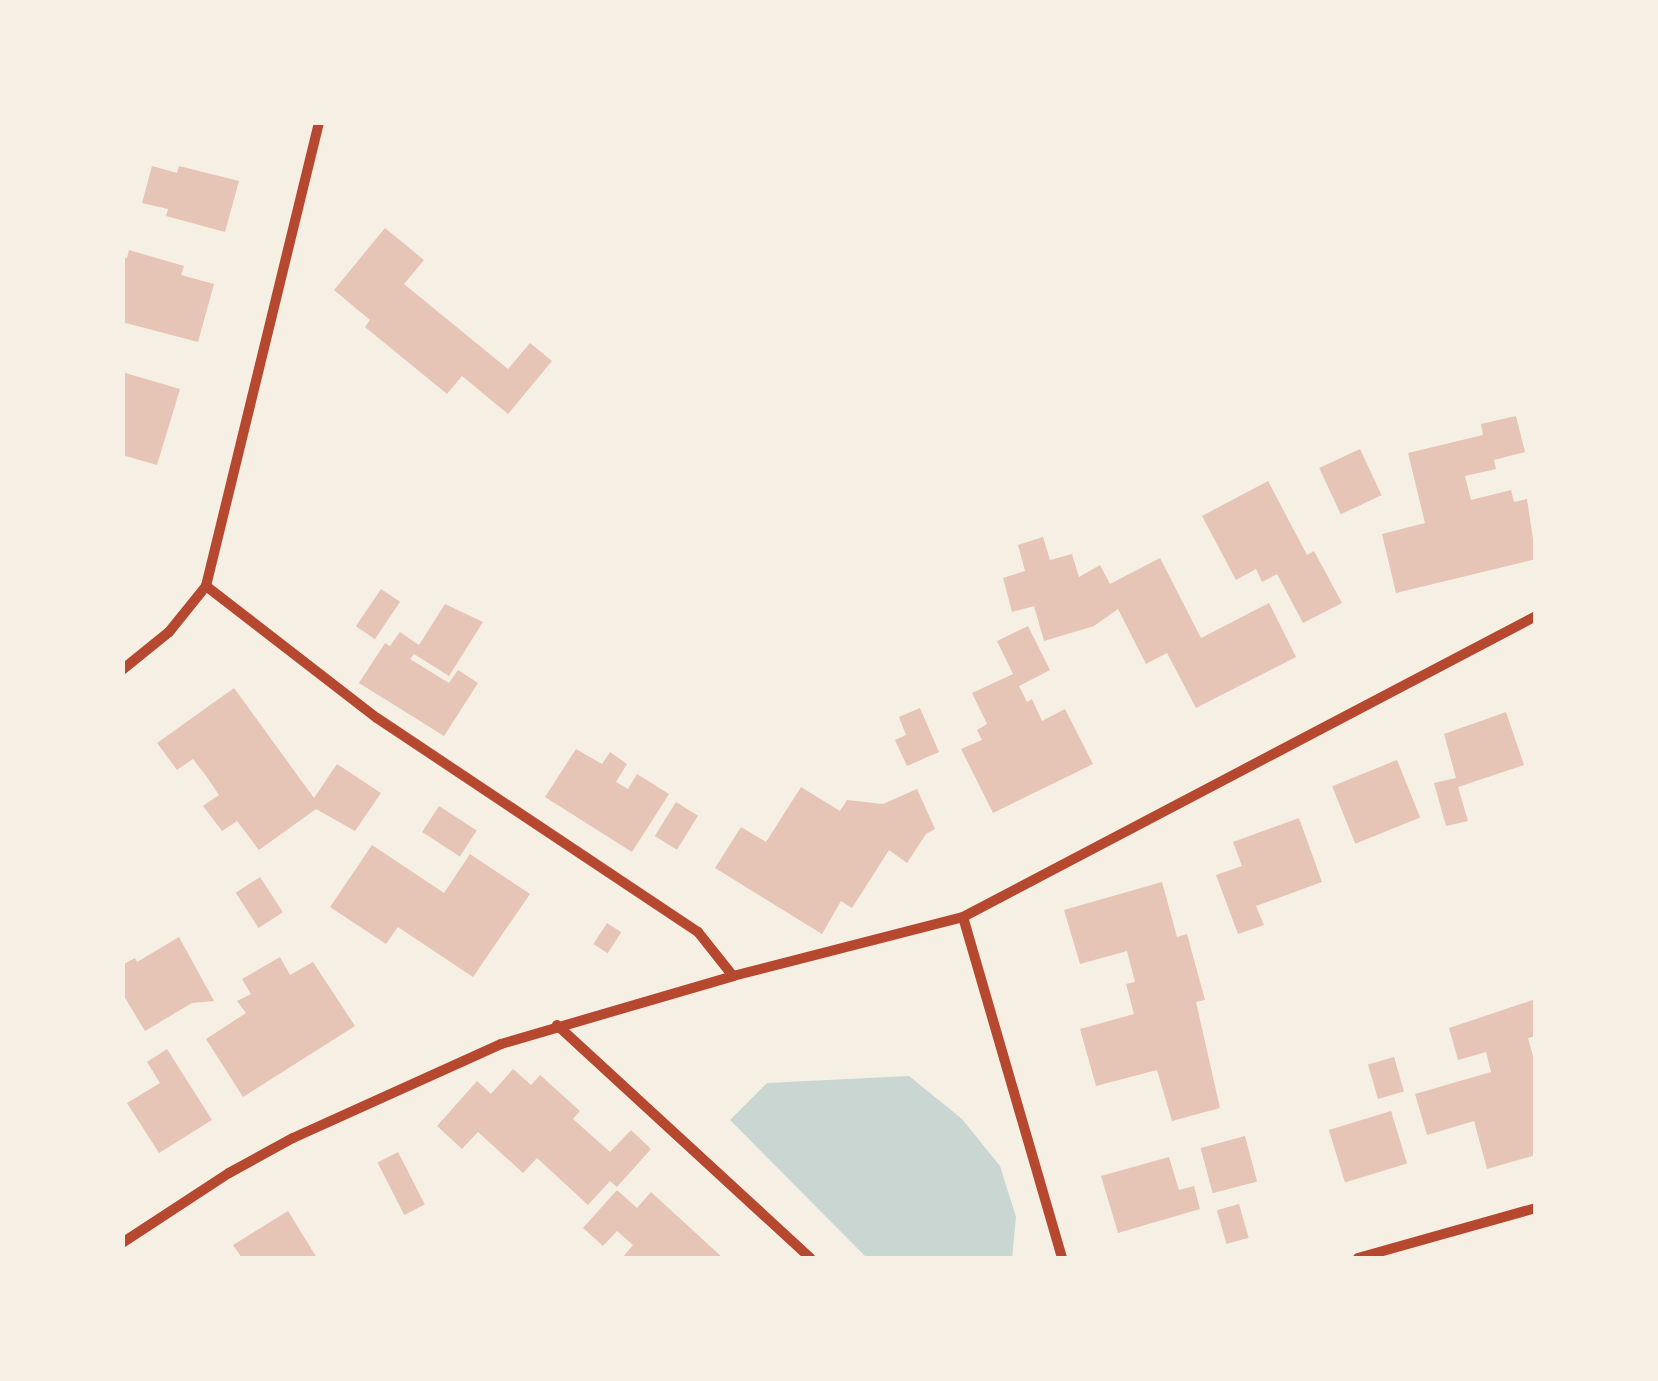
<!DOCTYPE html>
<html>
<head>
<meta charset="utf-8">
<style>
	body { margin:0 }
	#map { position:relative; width:1658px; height:1381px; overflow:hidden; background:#f6efe4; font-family:Merriweather,serif }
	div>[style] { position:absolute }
	.water>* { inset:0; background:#c9d6d2 }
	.building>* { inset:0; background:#e6c5b7; transform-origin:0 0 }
	.minor>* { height:10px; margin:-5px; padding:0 5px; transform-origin:5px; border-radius:5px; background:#b5482f }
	span { translate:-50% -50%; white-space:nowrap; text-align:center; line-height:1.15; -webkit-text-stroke:10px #f6efe4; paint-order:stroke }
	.frame { position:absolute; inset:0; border:125px solid #f6efe4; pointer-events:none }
</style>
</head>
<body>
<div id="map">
	<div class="water">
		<div style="clip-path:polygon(909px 1076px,962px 1119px,1000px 1166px,1016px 1217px,1012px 1258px,867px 1258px,730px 1120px,767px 1083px)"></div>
	</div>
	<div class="building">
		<div style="clip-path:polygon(152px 166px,177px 173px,179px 166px,239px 181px,225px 232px,166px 216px,168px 209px,142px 203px)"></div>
		<div style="clip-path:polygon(385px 228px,424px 260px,404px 284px,508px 369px,530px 343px,552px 361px,508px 414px,462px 376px,447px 394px,365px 327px,370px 320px,334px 290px)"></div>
		<div style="clip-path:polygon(129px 250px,184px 266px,181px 275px,214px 284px,198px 342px,122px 322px,122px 257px,127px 258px)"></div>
		<div style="clip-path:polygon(122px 372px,180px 389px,157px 465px,122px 455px)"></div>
		<div style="clip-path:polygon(1516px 416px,1525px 452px,1494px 460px,1496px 469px,1465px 476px,1471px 500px,1511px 490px,1514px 502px,1527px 499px,1536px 559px,1396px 593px,1382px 534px,1425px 523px,1408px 453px,1483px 435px,1481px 424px)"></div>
		<div style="left:1360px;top:449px;width:51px;height:45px;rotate:65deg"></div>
		<div style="clip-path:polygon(1268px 481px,1307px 555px,1314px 551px,1342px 603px,1303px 623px,1277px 574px,1262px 582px,1256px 569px,1236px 580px,1202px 516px)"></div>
		<div style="clip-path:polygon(1043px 537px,1050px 560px,1072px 554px,1079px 577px,1100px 565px,1110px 584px,1160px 558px,1201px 638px,1269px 603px,1296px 657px,1196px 708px,1167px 653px,1146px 664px,1118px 609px,1094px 626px,1044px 641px,1034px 606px,1012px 612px,1003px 578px,1025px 571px,1018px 545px)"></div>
		<div style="left:381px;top:589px;width:23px;height:45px;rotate:34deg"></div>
		<div style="clip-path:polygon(445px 604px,483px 622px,449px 676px,414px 654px,410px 659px,449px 683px,458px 670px,478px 683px,444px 736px,359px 683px,385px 643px,390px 646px,400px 632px,419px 645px)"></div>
		<div style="clip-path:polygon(1028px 626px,1050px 670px,1019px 686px,1027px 702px,1032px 699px,1042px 721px,1065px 709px,1093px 764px,993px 813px,961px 749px,982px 740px,977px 730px,987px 724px,972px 693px,1013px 674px,997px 641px)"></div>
		<div style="clip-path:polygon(234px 688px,314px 798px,337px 764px,381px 793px,355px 831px,316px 809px,259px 850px,237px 821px,222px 831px,203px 806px,219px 795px,206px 776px,193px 759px,177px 770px,157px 743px)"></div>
		<div style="clip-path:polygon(920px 708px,939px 752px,907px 766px,895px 740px,906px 735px,899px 717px)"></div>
		<div style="clip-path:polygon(1506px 712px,1524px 765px,1458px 787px,1468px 821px,1446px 826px,1434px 783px,1456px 778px,1444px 734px)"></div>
		<div style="clip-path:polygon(576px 749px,602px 764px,610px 752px,627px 764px,616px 782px,628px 789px,637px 774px,669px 794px,632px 852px,545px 797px)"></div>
		<div style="left:1397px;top:760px;width:62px;height:70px;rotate:68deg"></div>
		<div style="clip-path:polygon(801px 787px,840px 811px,847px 800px,883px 804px,917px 789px,935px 829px,926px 834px,907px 863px,889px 850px,852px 908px,841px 901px,822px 934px,715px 868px,741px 827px,766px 842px)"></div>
		<div style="left:676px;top:802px;width:26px;height:40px;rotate:32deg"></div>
		<div style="left:439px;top:806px;width:45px;height:31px;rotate:33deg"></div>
		<div style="clip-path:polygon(1299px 818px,1322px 882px,1256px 906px,1264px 925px,1238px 934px,1216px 875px,1242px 866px,1233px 842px)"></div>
		<div style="clip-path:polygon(372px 845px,444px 893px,470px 854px,530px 894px,473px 977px,398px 927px,386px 944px,330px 907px)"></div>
		<div style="left:260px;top:877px;width:42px;height:29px;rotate:57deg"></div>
		<div style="clip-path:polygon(1162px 882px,1177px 937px,1187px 934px,1205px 1000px,1196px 1002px,1220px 1108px,1172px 1121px,1157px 1070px,1096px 1086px,1080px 1029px,1134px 1014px,1126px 984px,1135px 982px,1127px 951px,1080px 964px,1064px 910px)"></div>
		<div style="left:607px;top:923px;width:17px;height:25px;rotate:33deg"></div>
		<div style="clip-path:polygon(179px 937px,214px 1001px,192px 1003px,145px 1031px,122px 993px,122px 965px,135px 958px,137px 962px)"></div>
		<div style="clip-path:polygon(280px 957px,290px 975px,313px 962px,355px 1026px,243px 1097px,206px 1039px,246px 1013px,237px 1001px,251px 994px,242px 979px)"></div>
		<div style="clip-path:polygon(1536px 999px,1536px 1036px,1528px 1038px,1536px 1067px,1536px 1155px,1487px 1169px,1474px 1121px,1427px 1135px,1415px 1094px,1491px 1072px,1486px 1052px,1458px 1060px,1449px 1028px)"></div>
		<div style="clip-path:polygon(167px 1049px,212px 1120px,159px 1153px,127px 1103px,160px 1083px,147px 1062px)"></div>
		<div style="left:1394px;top:1057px;width:36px;height:27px;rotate:74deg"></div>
		<div style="clip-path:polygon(513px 1069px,531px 1085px,540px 1075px,580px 1111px,573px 1119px,610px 1152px,631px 1130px,651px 1149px,617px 1187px,610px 1181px,588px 1205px,537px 1158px,523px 1173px,478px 1132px,462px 1149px,437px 1126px,477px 1081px,491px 1094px)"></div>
		<div style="left:1391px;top:1111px;width:55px;height:65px;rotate:73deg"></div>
		<div style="left:1245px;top:1136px;width:47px;height:46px;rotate:75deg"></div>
		<div style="left:398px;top:1152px;width:59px;height:23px;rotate:63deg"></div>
		<div style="clip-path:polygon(1169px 1157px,1179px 1190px,1194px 1186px,1200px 1209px,1118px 1233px,1101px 1176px)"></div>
		<div style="clip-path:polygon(617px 1190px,637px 1208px,651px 1192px,723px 1258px,622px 1258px,633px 1245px,617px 1231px,603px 1246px,583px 1228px)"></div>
		<div style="left:1239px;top:1204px;width:35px;height:23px;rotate:74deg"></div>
		<div style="clip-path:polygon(288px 1211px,317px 1258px,242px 1258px,233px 1245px)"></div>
	</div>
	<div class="minor">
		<div style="left:206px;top:586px;width:216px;rotate:37.7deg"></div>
		<div style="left:377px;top:718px;width:386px;rotate:33.7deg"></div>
		<div style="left:698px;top:932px;width:56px;rotate:51.5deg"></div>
		<div style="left:122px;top:670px;width:60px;rotate:-39deg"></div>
		<div style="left:169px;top:632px;width:59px;rotate:-51.2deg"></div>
		<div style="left:206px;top:586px;width:478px;rotate:-76.3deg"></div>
		<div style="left:963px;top:917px;width:355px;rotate:73.8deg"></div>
		<div style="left:557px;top:1025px;width:344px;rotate:42.6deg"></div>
		<div style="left:122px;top:1243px;width:128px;rotate:-33.2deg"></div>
		<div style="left:229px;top:1173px;width:73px;rotate:-28.7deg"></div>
		<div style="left:293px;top:1138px;width:228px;rotate:-24.3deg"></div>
		<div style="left:501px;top:1044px;width:242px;rotate:-16.3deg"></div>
		<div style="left:733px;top:976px;width:237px;rotate:-14.4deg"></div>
		<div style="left:963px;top:917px;width:647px;rotate:-27.71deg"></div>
		<div style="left:1358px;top:1258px;width:185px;rotate:-15.7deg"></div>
	</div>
	<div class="frame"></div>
</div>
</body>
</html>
